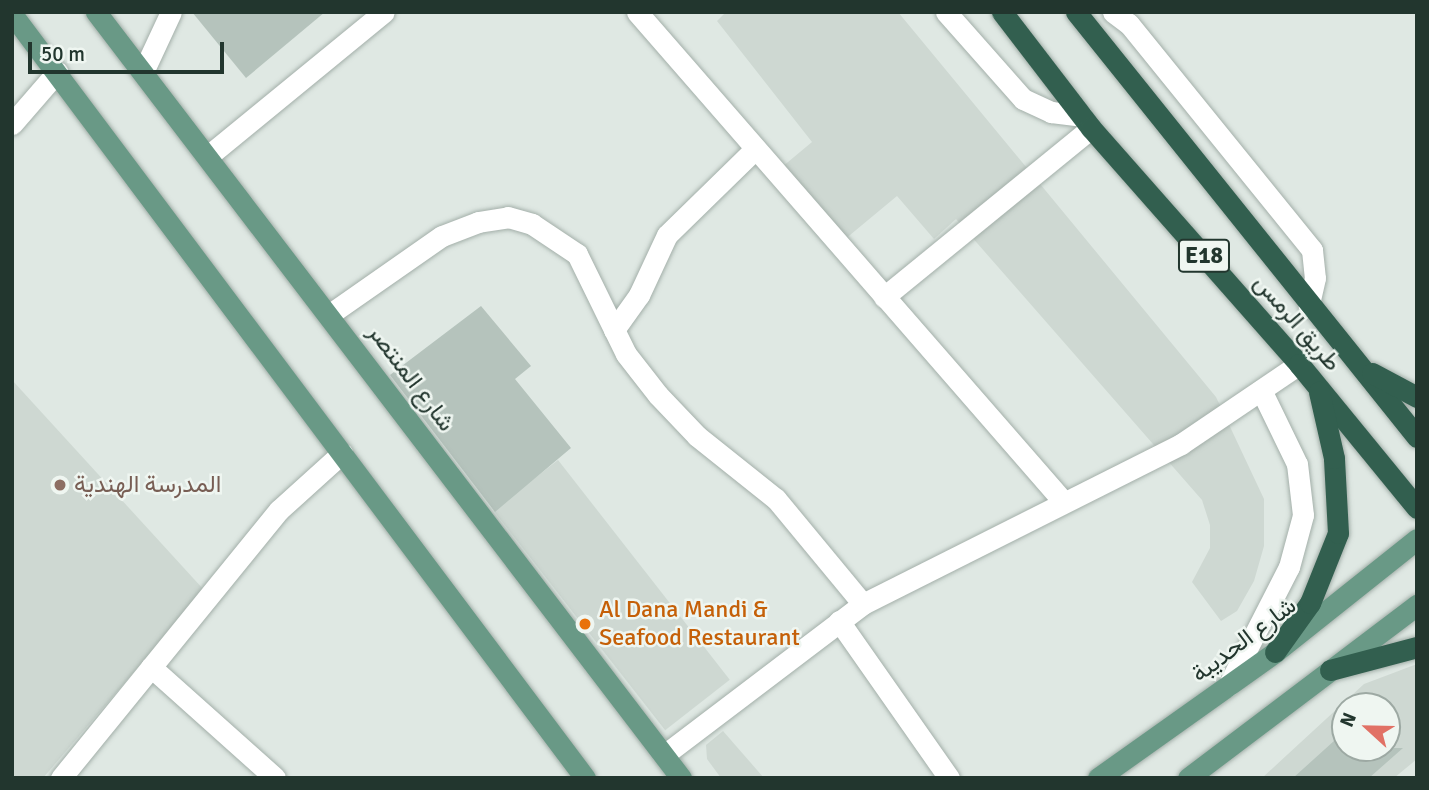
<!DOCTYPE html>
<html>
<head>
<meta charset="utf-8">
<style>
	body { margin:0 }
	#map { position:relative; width:1429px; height:790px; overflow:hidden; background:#dfe8e3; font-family:Signika,Vazirmatn,sans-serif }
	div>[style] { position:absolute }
	.built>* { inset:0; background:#ced8d2; transform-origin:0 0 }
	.building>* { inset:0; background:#b5c3bc }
	.roads { filter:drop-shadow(0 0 2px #a3afa9) drop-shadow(0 0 2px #a3afa9) }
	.minor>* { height:21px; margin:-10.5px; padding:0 10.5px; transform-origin:10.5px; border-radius:10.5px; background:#fff }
	.major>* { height:21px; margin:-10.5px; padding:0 10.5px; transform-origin:10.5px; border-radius:10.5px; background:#699986 }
	.highway>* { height:21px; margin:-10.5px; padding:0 10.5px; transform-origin:10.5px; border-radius:10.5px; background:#325f4f }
	.dots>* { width:19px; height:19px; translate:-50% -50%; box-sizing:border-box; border:4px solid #eff6f1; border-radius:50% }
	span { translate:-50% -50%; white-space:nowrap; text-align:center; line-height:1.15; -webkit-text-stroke:5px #eff6f1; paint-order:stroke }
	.shield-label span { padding:2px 5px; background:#eff6f1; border:2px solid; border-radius:5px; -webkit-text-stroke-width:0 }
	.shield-label { font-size:23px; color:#22362e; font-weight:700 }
	.street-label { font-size:24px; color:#22362e }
	.education-label { font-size:24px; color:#785e54 }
	.left { translate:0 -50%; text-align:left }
	.food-label { font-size:24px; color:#c56008 }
	.frame { position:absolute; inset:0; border:14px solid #22362e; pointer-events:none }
	.north { position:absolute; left:1331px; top:692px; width:70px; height:70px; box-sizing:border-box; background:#eff6f1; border:2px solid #9da9a3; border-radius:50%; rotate:292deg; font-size:19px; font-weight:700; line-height:28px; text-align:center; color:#22362e }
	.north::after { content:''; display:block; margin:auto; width:24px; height:32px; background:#e17165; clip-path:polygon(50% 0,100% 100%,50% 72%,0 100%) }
	.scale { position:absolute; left:28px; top:42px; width:196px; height:32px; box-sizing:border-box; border:4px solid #22362e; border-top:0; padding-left:9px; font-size:21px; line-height:24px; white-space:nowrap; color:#22362e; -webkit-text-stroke:5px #eff6f1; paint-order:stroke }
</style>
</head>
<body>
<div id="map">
	<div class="built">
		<div style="clip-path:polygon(726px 12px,898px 12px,1216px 397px,1264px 499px,1264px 546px,1254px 581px,1237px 611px,1221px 621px,1192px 582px,1210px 548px,1210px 525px,1202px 500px,956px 219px,934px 239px,897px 196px,844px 240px,782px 167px,812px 142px,717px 21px)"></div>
		<div style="clip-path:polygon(12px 380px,204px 590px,43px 778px,12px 778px)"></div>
		<div style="left:558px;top:460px;width:279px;height:82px;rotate:52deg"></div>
		<div style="clip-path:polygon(evenodd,1417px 664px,1417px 759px,1394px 778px,1262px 778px,1364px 684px,1417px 664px,1345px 706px,1387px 706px,1387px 748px,1345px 748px,1345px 706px)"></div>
		<div style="clip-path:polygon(723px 731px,764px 778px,721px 778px,707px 759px,706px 745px)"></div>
	</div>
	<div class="building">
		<div style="clip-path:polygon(192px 12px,325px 12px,246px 78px)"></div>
		<div style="clip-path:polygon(481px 306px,531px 366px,515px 379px,571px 448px,495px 512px,390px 375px)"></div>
		<div style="clip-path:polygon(1345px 731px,1345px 748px,1403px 748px,1369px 778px,1293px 778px)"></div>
	</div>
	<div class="roads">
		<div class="minor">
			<div style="left:637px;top:12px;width:647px;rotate:48.95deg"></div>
			<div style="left:946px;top:12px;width:116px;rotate:48.5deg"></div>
			<div style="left:1023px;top:99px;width:31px;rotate:25deg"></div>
			<div style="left:1051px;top:112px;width:31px;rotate:7deg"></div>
			<div style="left:1113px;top:12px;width:20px;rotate:37deg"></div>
			<div style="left:1129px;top:24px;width:291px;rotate:51deg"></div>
			<div style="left:1312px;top:250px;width:28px;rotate:84deg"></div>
			<div style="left:1315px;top:278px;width:28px;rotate:103deg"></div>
			<div style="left:143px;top:72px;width:66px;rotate:-65deg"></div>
			<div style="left:12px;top:124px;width:69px;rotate:-49.1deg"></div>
			<div style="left:208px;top:156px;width:227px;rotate:-39.3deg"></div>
			<div style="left:884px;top:297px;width:267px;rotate:-39.2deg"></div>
			<div style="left:330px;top:314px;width:136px;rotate:-34.9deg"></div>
			<div style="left:442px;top:236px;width:39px;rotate:-21deg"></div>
			<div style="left:478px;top:222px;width:30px;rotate:-9deg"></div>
			<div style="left:508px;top:217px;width:25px;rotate:16deg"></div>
			<div style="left:532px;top:224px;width:54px;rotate:33.7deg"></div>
			<div style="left:577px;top:254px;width:111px;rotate:63.9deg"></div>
			<div style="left:626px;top:354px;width:52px;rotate:52deg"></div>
			<div style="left:658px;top:395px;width:57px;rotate:46.4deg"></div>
			<div style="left:697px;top:436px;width:101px;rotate:38.6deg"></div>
			<div style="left:776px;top:499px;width:136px;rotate:50.4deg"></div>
			<div style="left:614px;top:330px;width:43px;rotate:-54.5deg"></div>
			<div style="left:639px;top:295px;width:66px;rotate:-65deg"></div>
			<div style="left:667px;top:235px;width:123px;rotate:-44.3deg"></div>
			<div style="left:839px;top:621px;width:192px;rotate:55deg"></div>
			<div style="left:151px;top:667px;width:166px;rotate:41.8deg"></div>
			<div style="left:1228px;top:686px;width:134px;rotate:-62.9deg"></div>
			<div style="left:1289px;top:567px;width:54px;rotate:-74.9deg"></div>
			<div style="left:1303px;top:515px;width:51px;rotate:-96.7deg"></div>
			<div style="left:1297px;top:464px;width:82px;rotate:-115.9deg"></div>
			<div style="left:664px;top:755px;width:250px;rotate:-37.2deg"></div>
			<div style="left:863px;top:604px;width:356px;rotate:-26.7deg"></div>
			<div style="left:1181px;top:444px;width:143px;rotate:-34.1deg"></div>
			<div style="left:61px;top:778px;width:345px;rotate:-50.9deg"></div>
			<div style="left:279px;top:510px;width:85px;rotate:-42.1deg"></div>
		</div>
		<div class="major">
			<div style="left:96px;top:12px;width:964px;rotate:52.63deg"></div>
			<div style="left:12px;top:14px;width:955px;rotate:53.13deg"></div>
			<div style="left:1098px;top:778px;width:217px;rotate:-35.4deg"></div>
			<div style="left:1275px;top:652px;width:181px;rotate:-38.5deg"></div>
			<div style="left:1188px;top:778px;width:287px;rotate:-37.1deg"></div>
		</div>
		<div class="highway">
			<div style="left:1002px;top:12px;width:146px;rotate:52.5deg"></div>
			<div style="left:1091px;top:128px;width:315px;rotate:48.6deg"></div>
			<div style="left:1299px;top:364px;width:186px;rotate:50.7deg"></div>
			<div style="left:1076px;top:12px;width:545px;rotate:51.26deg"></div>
			<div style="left:1372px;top:373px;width:51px;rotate:28.1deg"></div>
			<div style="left:1275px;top:652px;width:60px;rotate:-54.5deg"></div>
			<div style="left:1310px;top:603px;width:75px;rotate:-68.2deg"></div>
			<div style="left:1338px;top:533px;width:75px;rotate:-93.1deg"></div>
			<div style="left:1334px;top:458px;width:68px;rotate:-102.8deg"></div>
			<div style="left:1330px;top:670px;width:90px;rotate:-14.8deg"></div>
		</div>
	</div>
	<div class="dots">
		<div style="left:60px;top:485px;background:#8d6e63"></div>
		<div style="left:585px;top:624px;background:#e8710a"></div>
	</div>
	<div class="shield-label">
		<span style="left:1204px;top:256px">E18</span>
	</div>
	<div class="street-label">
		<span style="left:1297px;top:323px;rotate:49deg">طريق الرمس</span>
		<span style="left:411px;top:378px;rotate:53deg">شارع المنتصر</span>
		<span style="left:1244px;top:640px;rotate:-37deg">شارع الحديبة</span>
	</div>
	<div class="education-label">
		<span class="left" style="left:74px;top:485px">المدرسة الهندية</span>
	</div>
	<div class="food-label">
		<span class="left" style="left:599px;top:624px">Al Dana Mandi &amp;<br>Seafood Restaurant</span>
	</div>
	<div class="frame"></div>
	<div class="north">N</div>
	<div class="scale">50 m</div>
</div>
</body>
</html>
